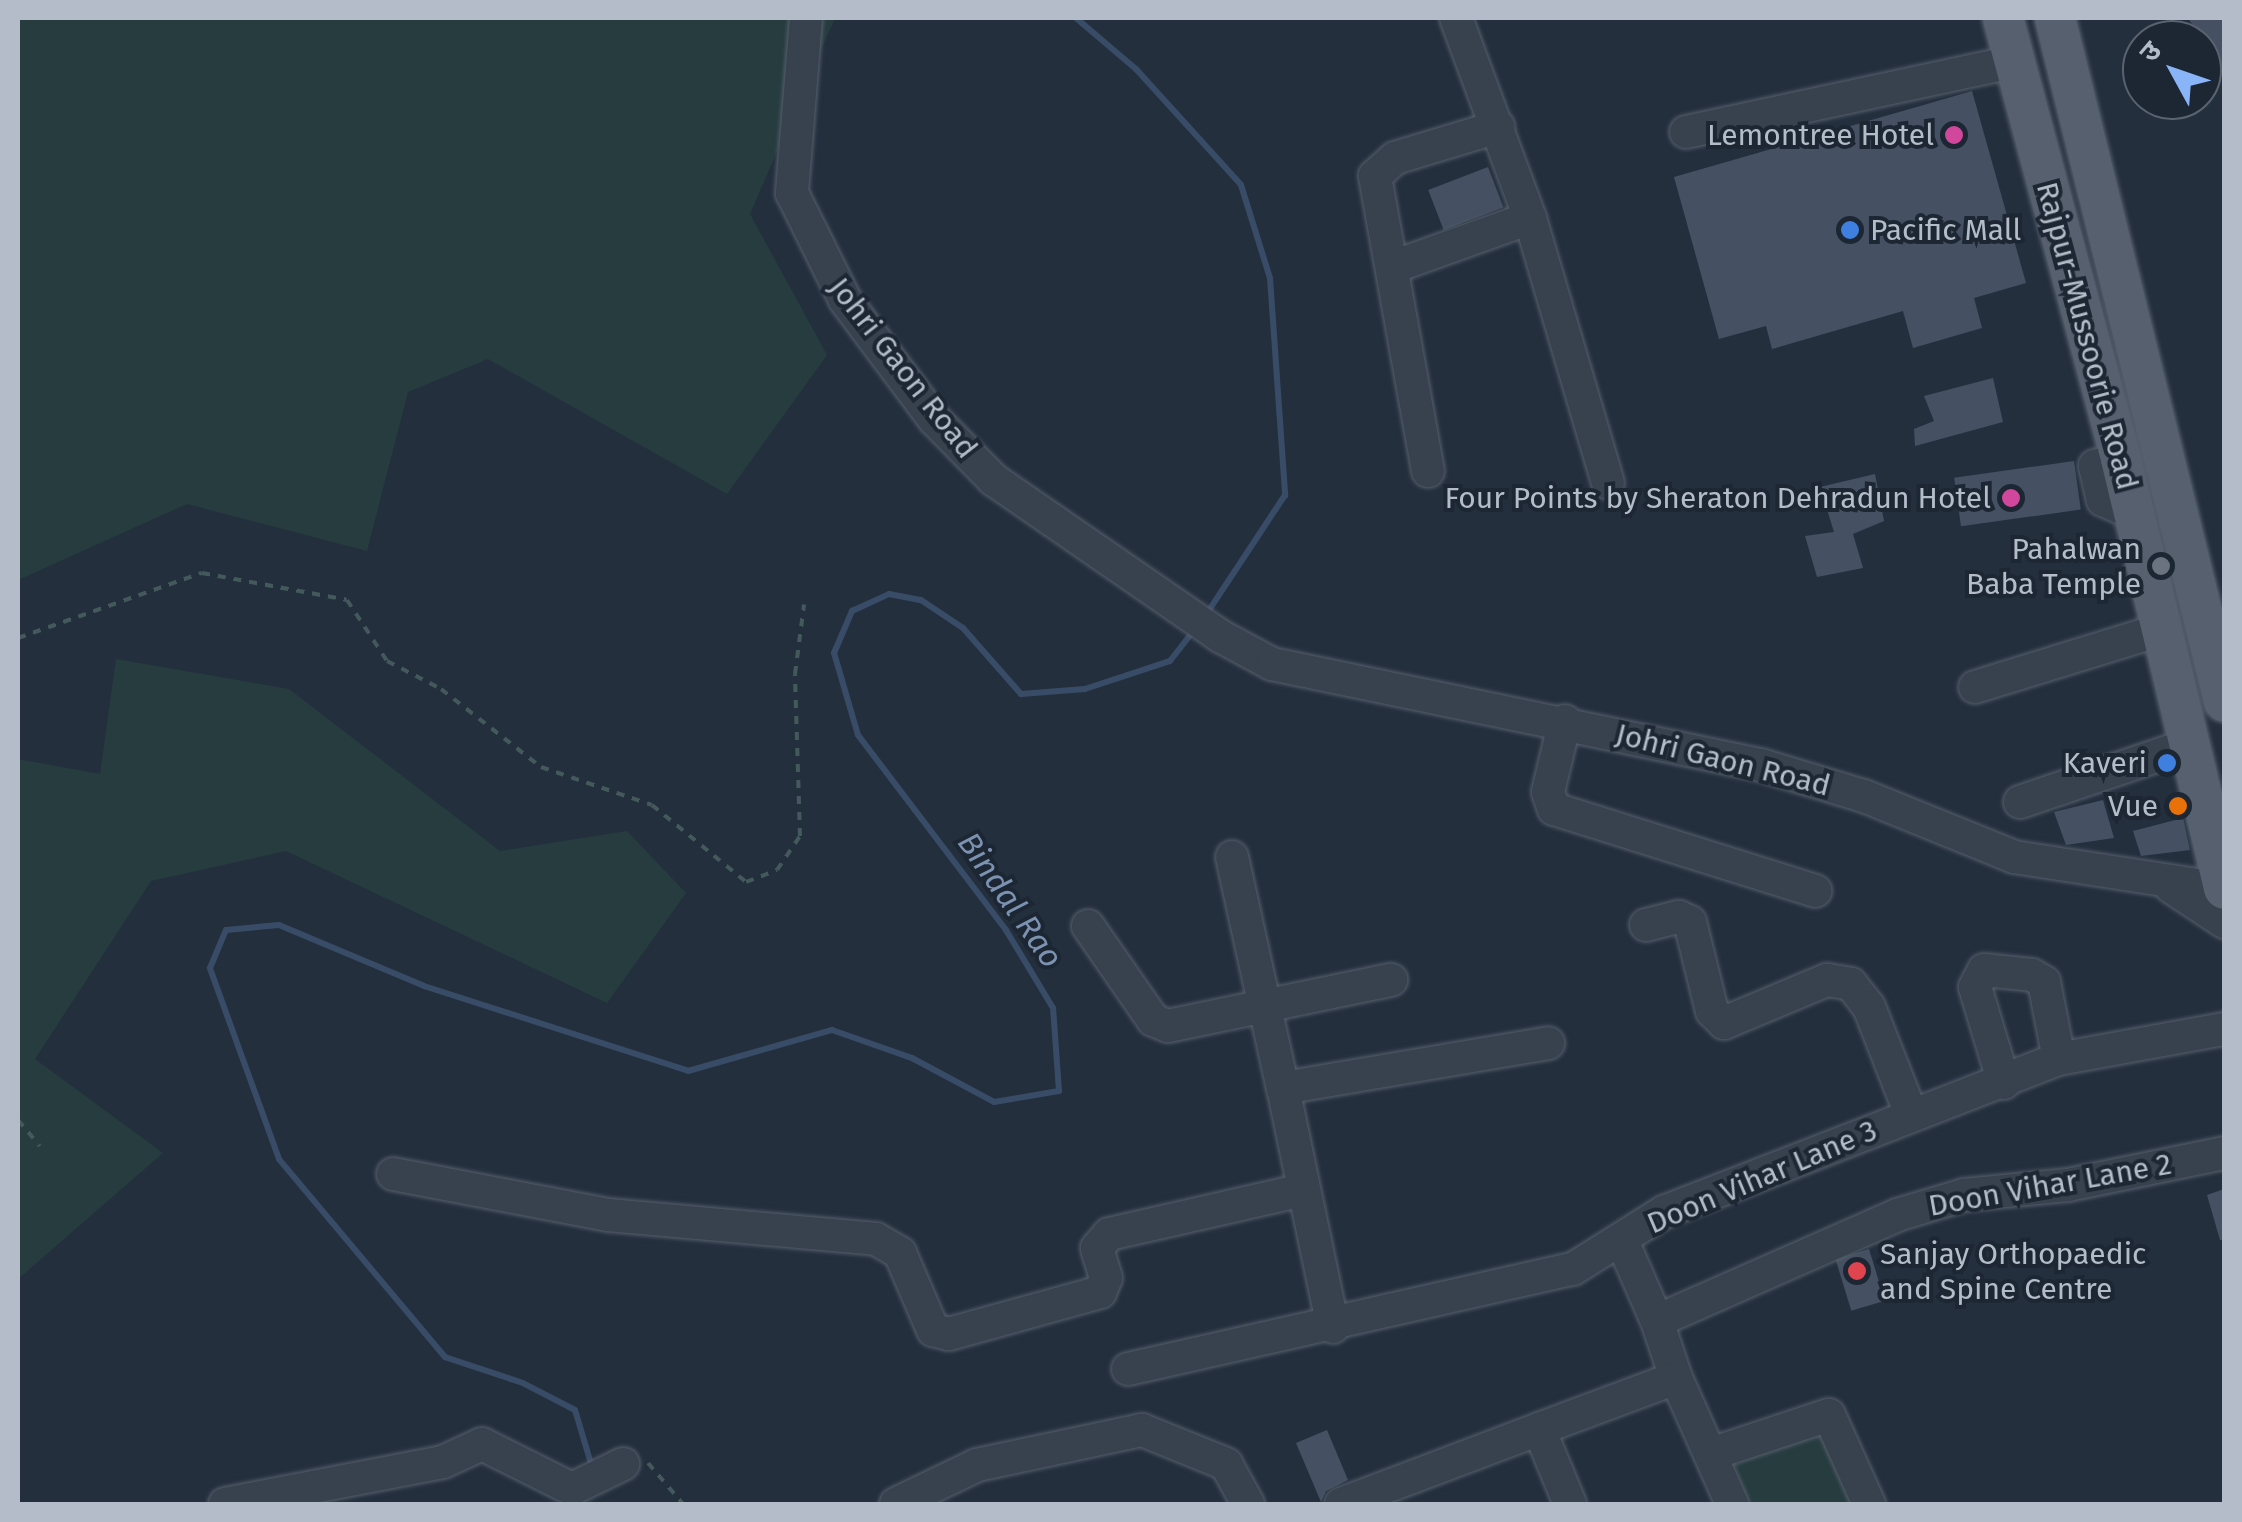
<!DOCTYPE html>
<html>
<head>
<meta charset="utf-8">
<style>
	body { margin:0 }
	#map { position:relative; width:2242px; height:1522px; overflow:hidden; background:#242f3e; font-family:"Fira Sans","Noto Sans Devanagari",sans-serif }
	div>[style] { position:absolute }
	.green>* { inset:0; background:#263c3f }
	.stream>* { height:6px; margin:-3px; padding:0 3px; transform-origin:3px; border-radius:3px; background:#394c67 }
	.building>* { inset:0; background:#455162; transform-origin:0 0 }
	.path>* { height:4px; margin-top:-2px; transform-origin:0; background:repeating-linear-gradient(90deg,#44595c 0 8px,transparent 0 16px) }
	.roads { filter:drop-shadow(0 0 2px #565f6c) drop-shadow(0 0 2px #565f6c) }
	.minor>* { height:32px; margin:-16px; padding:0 16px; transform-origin:16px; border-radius:16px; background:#38414e }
	.major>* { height:40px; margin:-20px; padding:0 20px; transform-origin:20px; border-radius:20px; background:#56606e }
	.dots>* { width:28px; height:28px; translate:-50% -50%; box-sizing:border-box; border:5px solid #1d2633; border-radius:50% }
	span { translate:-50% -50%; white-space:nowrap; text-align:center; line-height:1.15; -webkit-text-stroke:8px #1d2633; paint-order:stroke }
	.poi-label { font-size:30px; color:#b4bcc9 }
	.right { translate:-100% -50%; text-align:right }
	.left { translate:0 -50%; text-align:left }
	.street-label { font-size:30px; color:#b4bcc9 }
	.water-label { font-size:32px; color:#7c92b1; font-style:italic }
	.frame { position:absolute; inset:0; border:20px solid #b4bcc9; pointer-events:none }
	.north { position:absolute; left:2122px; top:20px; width:100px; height:100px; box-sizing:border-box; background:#1d2633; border:2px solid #59626f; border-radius:50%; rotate:310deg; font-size:28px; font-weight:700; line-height:40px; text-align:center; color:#b4bcc9 }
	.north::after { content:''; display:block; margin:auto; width:35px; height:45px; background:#8ab4f8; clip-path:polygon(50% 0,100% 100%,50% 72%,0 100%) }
</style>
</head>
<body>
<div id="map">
	<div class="green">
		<div style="clip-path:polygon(18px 18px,835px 18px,750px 214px,827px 355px,727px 494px,488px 359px,408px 392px,367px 551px,187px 504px,18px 580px)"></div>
		<div style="clip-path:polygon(116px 659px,289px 689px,500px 851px,627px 831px,686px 893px,607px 1003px,286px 851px,151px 881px,35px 1059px,163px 1153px,18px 1279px,18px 759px,100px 774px)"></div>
		<div style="clip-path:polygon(1834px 1425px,1865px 1504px,1750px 1504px,1734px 1465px)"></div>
	</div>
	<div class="stream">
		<div style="left:1076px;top:18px;width:79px;rotate:40.4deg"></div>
		<div style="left:1136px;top:69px;width:156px;rotate:47.8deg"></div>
		<div style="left:1241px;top:185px;width:97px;rotate:72.7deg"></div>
		<div style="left:1270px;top:278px;width:218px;rotate:86deg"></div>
		<div style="left:1285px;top:495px;width:144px;rotate:123.4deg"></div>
		<div style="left:592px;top:1467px;width:59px;rotate:-106.6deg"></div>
		<div style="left:575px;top:1410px;width:59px;rotate:-152.6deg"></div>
		<div style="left:523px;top:1383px;width:82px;rotate:-161.6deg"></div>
		<div style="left:445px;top:1357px;width:258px;rotate:-130deg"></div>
		<div style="left:279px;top:1159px;width:203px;rotate:-109.9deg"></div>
		<div style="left:210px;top:968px;width:41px;rotate:-67.2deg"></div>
		<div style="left:226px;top:930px;width:53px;rotate:-5.4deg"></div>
		<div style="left:279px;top:925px;width:157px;rotate:22.8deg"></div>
		<div style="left:424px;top:986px;width:277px;rotate:17.8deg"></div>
		<div style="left:688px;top:1071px;width:150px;rotate:-15.9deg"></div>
		<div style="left:832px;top:1030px;width:85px;rotate:19.3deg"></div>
		<div style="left:912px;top:1058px;width:93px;rotate:28.2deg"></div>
		<div style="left:994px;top:1102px;width:66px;rotate:-9.6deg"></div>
		<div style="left:1059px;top:1091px;width:83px;rotate:-94.1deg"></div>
		<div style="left:1053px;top:1008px;width:91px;rotate:-121.1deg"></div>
		<div style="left:1006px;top:930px;width:245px;rotate:-127.2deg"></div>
		<div style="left:858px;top:735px;width:85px;rotate:-106.3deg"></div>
		<div style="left:834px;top:653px;width:46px;rotate:-66.8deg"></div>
		<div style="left:852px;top:611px;width:41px;rotate:-24.7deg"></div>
		<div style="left:889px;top:594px;width:33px;rotate:11deg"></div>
		<div style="left:921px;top:600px;width:50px;rotate:33.7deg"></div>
		<div style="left:963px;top:628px;width:88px;rotate:48.7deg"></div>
		<div style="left:1021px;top:694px;width:64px;rotate:-4.5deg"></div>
		<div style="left:1085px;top:689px;width:89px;rotate:-18.2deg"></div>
		<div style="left:1170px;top:661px;width:41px;rotate:-52deg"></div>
	</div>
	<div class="building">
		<div style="clip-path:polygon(2188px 18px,2224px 18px,2224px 66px,2208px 72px,2202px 40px)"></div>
		<div style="clip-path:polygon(1972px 91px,2026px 283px,1974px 298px,1982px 328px,1913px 348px,1903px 311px,1772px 349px,1766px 326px,1719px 339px,1674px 177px)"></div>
		<div style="left:1488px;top:167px;width:43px;height:64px;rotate:69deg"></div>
		<div style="clip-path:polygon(1993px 378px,2003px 422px,1915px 446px,1914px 429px,1934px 421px,1924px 396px)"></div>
		<div style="left:2074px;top:461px;width:49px;height:121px;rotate:82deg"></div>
		<div style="clip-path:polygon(1875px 474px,1884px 521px,1853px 534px,1863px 568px,1817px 577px,1805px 536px,1834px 532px,1820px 487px)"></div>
		<div style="clip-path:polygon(2103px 800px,2114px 838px,2066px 845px,2054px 812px)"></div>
		<div style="clip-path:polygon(2183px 818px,2190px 850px,2141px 856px,2133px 831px)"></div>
		<div style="clip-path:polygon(2224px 1189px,2224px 1240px,2220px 1240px,2207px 1195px)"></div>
		<div style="left:1869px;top:1249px;width:54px;height:35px;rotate:73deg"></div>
		<div style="clip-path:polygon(1327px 1430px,1348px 1480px,1326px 1491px,1321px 1502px,1296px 1443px)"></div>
	</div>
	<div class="path">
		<div style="left:18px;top:638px;width:195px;rotate:-19.5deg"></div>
		<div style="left:202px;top:573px;width:147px;rotate:10.5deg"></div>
		<div style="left:347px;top:600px;width:73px;rotate:56.7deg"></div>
		<div style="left:387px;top:661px;width:61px;rotate:27.4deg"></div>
		<div style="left:441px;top:689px;width:127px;rotate:38deg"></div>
		<div style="left:541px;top:767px;width:117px;rotate:18.9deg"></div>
		<div style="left:652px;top:805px;width:122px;rotate:39.3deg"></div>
		<div style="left:746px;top:882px;width:33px;rotate:-21deg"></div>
		<div style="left:777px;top:870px;width:41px;rotate:-55.9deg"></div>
		<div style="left:800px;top:836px;width:162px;rotate:-91.8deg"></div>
		<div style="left:795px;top:674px;width:70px;rotate:-82.6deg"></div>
		<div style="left:18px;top:1120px;width:34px;rotate:50deg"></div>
		<div style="left:648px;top:1463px;width:54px;rotate:49.5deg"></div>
	</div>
	<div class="roads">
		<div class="minor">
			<div style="left:806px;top:18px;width:176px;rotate:94.6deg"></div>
			<div style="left:792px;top:193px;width:119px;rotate:63.6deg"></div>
			<div style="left:845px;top:300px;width:149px;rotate:53.2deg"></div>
			<div style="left:934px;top:419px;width:86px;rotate:45.5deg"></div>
			<div style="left:994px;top:480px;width:275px;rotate:34.6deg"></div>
			<div style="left:1220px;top:636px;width:59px;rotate:28.3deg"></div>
			<div style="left:1272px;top:664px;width:499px;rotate:11.7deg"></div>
			<div style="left:1761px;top:765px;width:108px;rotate:16.8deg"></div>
			<div style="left:1864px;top:796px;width:162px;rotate:22.1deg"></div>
			<div style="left:2014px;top:857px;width:212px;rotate:8.7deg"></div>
			<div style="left:1456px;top:18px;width:213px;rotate:69.7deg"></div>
			<div style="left:1530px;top:218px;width:276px;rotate:73.6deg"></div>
			<div style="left:1686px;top:132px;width:334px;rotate:-12.1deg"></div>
			<div style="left:1393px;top:267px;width:145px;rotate:-19.7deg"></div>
			<div style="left:2121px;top:459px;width:27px;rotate:165deg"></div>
			<div style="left:2095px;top:466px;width:35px;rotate:77deg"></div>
			<div style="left:2103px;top:500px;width:35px;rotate:24deg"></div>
			<div style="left:1428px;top:471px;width:300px;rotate:-100.2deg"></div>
			<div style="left:1375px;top:176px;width:27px;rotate:-42deg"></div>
			<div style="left:1395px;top:158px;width:108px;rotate:-16.8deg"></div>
			<div style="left:1975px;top:687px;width:198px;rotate:-17.1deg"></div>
			<div style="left:1565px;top:721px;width:73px;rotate:103.5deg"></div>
			<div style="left:1548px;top:792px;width:18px;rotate:71deg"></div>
			<div style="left:1554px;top:809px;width:274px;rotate:17.4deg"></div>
			<div style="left:2020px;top:802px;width:177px;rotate:-18.7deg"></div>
			<div style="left:1232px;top:857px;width:237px;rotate:77.6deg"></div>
			<div style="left:2171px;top:887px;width:64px;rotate:33.4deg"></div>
			<div style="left:1646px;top:925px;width:34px;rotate:-14deg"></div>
			<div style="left:1679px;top:917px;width:12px;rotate:24deg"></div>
			<div style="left:1690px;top:922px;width:92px;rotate:76.1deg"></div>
			<div style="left:1712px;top:1011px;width:17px;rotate:45deg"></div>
			<div style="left:1724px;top:1023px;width:112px;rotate:-22.7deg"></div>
			<div style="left:1827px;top:980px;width:24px;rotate:9deg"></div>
			<div style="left:1851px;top:984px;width:29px;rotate:52deg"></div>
			<div style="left:1869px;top:1007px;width:115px;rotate:68.6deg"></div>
			<div style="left:1088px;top:926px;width:114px;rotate:55.3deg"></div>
			<div style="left:1153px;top:1020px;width:16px;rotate:22deg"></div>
			<div style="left:1168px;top:1026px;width:228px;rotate:-11.7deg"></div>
			<div style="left:2004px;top:1083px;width:100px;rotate:-106.8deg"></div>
			<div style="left:1975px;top:987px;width:19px;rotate:-62deg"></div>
			<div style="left:1984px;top:970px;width:48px;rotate:5.9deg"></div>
			<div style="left:2032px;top:975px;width:14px;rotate:30deg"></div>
			<div style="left:2044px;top:982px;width:78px;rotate:79deg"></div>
			<div style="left:393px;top:1174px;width:219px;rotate:10.8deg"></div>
			<div style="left:608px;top:1215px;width:269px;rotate:5.1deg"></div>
			<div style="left:876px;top:1239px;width:28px;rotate:30deg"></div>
			<div style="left:900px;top:1253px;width:84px;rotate:66.8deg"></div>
			<div style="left:933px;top:1330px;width:16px;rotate:14deg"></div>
			<div style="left:949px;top:1334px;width:157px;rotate:-15.5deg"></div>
			<div style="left:1100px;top:1292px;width:15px;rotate:-67deg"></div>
			<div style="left:1106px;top:1278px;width:31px;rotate:-107deg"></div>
			<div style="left:1097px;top:1248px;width:18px;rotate:-49deg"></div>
			<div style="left:1109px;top:1234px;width:199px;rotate:-12.8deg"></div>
			<div style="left:1622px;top:1241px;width:87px;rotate:66.4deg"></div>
			<div style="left:1333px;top:1327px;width:244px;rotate:-101.8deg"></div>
			<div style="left:1283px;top:1088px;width:269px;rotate:-9.6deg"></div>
			<div style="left:1128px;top:1369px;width:456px;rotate:-12.7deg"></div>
			<div style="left:1573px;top:1269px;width:107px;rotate:-32.1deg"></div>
			<div style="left:1664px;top:1212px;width:424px;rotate:-21.2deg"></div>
			<div style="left:2059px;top:1059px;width:168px;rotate:-10.3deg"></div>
			<div style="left:1676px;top:1378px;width:60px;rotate:-108.4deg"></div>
			<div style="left:1657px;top:1321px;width:262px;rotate:-23.8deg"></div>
			<div style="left:1897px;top:1215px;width:70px;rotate:-16.6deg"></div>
			<div style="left:1964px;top:1195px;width:104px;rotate:-5.5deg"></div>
			<div style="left:2068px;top:1185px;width:159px;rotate:-11.6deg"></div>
			<div style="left:1539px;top:1429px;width:146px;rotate:-20.4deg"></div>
			<div style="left:1676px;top:1378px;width:138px;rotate:66deg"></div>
			<div style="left:1711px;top:1454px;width:124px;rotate:-18.3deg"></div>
			<div style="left:1829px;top:1415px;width:98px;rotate:65.8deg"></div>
			<div style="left:225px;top:1504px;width:222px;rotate:-10.9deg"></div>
			<div style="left:443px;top:1462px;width:43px;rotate:-24.8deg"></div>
			<div style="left:482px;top:1444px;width:101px;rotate:26.6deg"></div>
			<div style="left:572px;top:1489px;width:57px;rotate:-26.1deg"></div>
			<div style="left:896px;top:1504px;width:90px;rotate:-25.7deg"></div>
			<div style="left:977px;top:1465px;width:169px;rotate:-12deg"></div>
			<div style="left:1142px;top:1430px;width:91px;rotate:22deg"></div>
			<div style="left:1226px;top:1464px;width:46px;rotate:61.2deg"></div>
			<div style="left:1341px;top:1504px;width:212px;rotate:-20.7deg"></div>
			<div style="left:1539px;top:1429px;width:81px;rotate:67.5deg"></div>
		</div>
		<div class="major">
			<div style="left:2003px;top:18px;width:457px;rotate:75deg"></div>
			<div style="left:2121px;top:459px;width:442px;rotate:76.5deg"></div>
			<div style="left:2055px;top:18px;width:704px;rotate:76.1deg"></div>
		</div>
	</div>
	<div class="dots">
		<div style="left:1954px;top:135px;background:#d1479c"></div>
		<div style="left:1850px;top:230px;background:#3f7fe0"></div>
		<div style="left:2011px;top:498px;background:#d1479c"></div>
		<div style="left:2161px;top:566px;background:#6b7280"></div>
		<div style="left:2167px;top:763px;background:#3f7fe0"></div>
		<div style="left:2178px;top:806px;background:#e8710a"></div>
		<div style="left:1857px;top:1271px;background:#e0444e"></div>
	</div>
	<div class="poi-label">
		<span class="right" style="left:1934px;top:135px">Lemontree Hotel</span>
		<span class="left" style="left:1870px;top:230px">Pacific Mall</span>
		<span class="right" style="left:1991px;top:498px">Four Points by Sheraton Dehradun Hotel</span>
		<span class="right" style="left:2141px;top:566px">Pahalwan<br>Baba Temple</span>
		<span class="right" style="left:2147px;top:763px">Kaveri</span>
		<span class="right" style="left:2158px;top:806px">Vue</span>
		<span class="left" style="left:1880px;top:1271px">Sanjay Orthopaedic<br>and Spine Centre</span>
	</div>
	<div class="street-label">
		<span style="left:2087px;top:336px;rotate:75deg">Rajpur-Mussoorie Road</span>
		<span style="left:903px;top:368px;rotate:52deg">Johri Gaon Road</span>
		<span style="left:1723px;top:760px;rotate:14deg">Johri Gaon Road</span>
		<span style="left:1762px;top:1177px;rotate:-23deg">Doon Vihar Lane 3</span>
		<span style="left:2050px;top:1185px;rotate:-10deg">Doon Vihar Lane 2</span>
	</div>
	<div class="water-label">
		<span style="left:1010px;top:900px;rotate:55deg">Bindal Rao</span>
	</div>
	<div class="frame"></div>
	<div class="north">उ</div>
</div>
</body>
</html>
